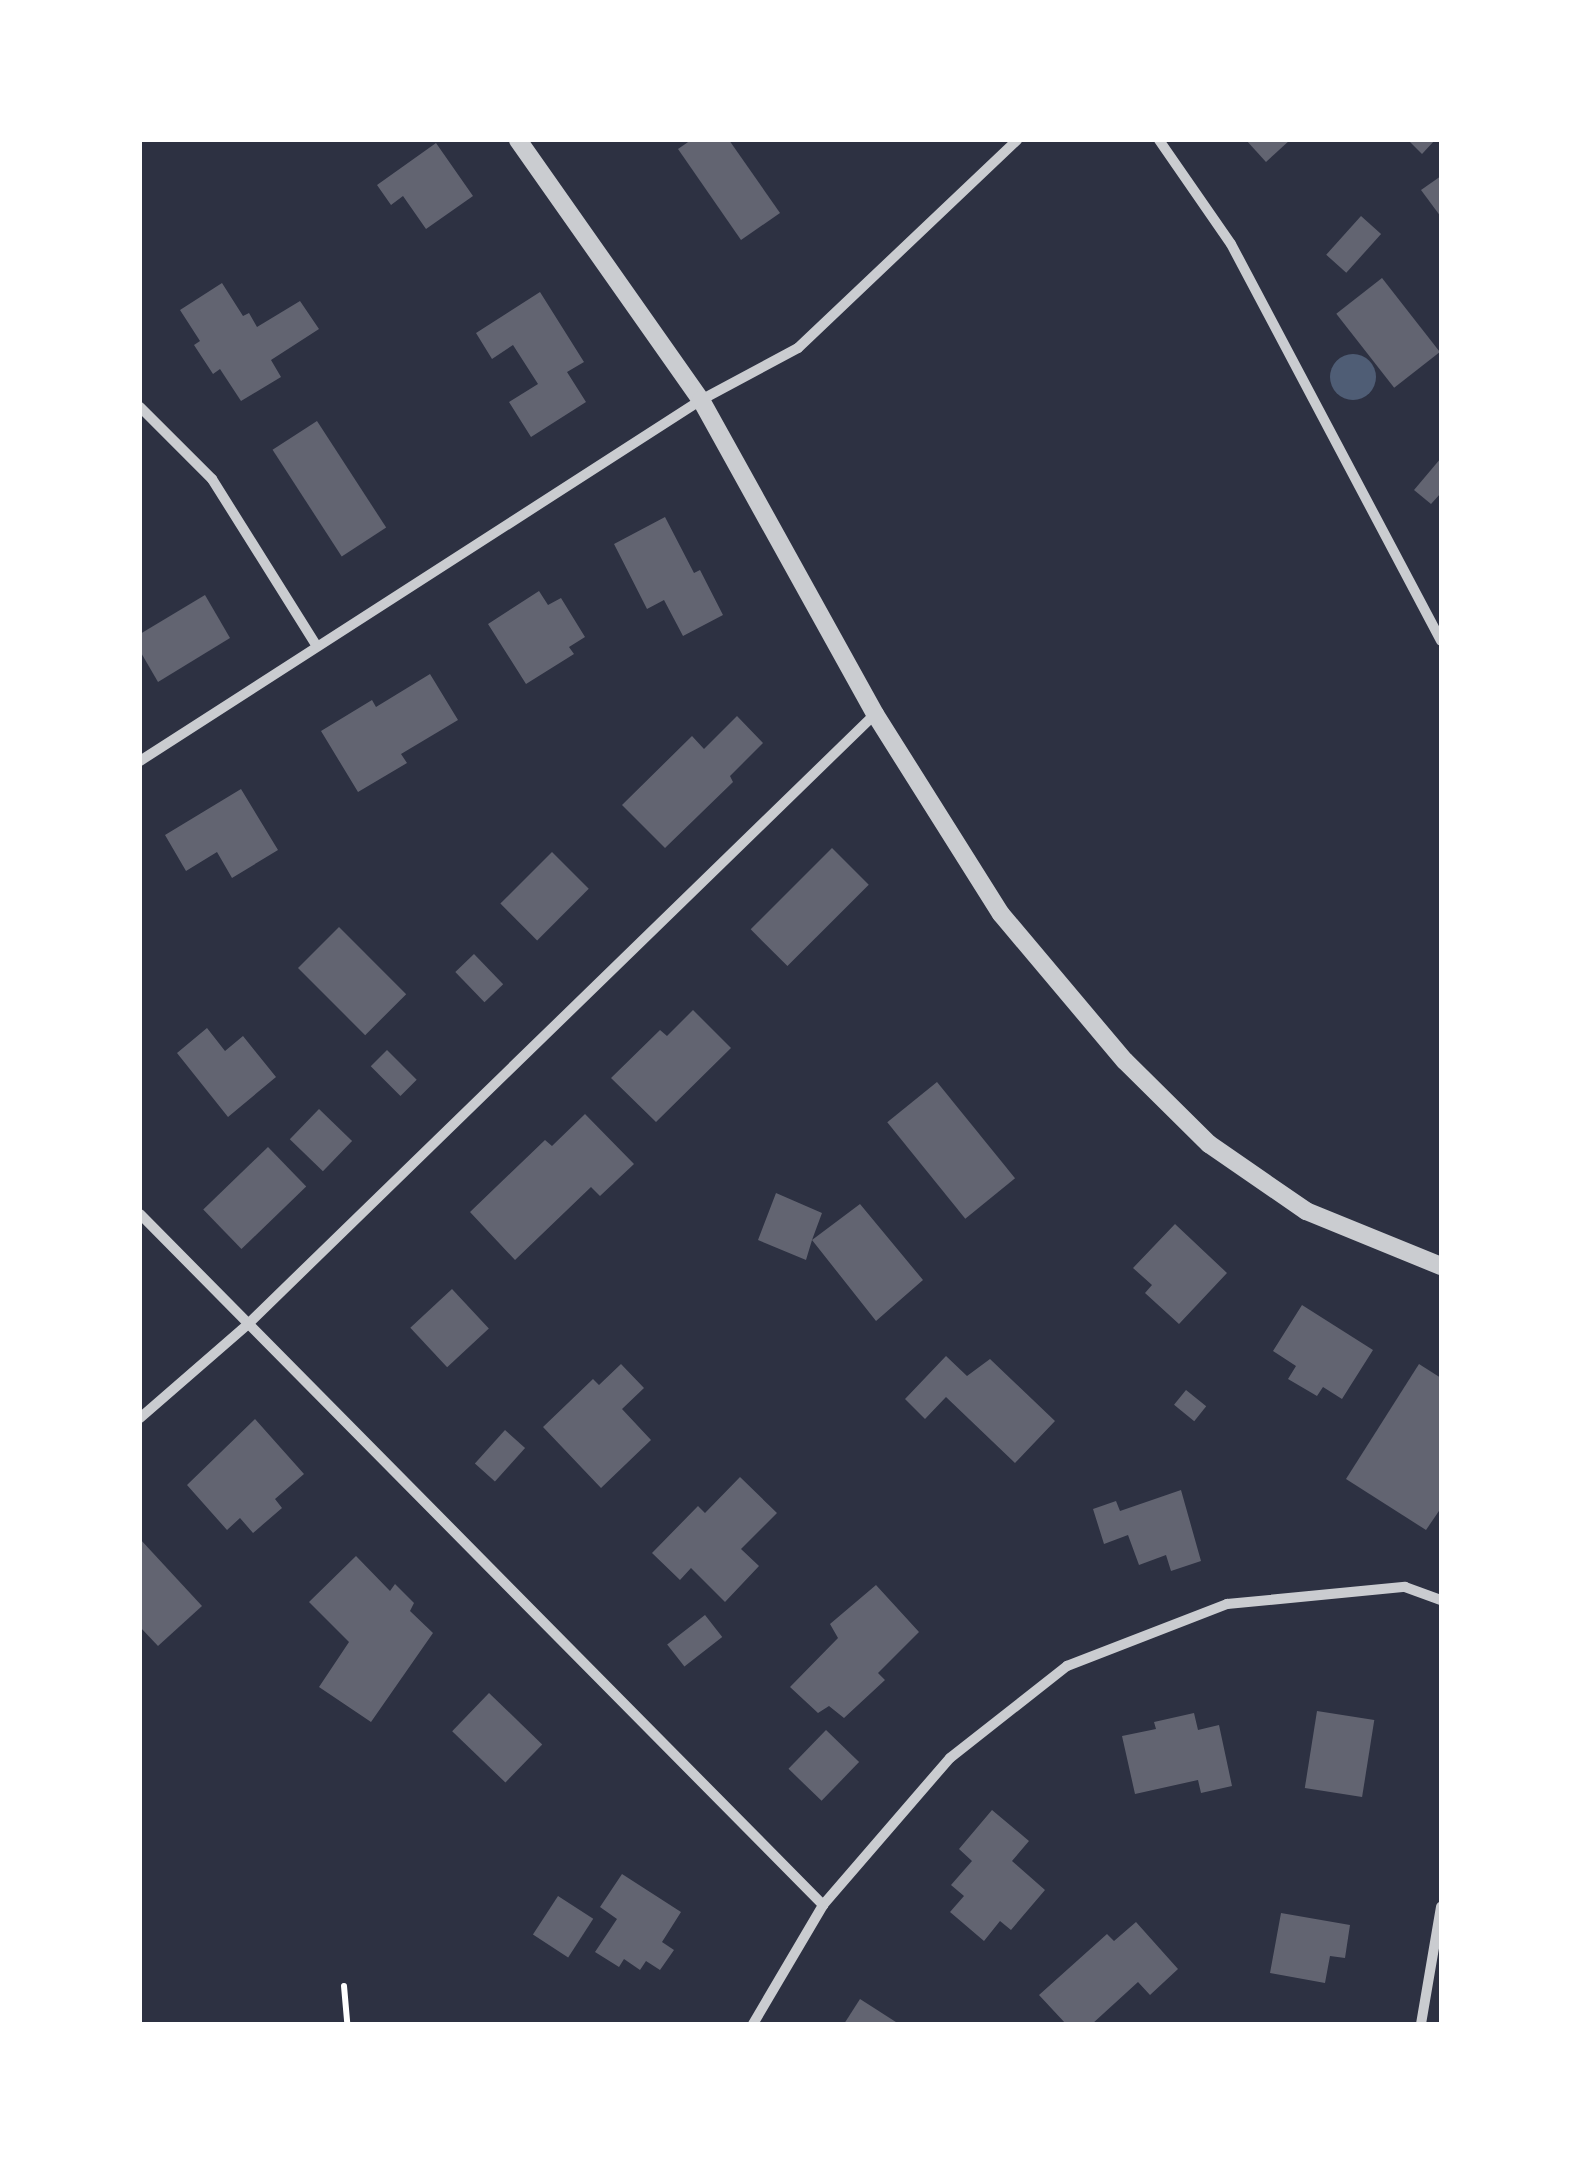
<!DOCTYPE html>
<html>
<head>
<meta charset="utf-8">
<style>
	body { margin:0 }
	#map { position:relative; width:1581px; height:2164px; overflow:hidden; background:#2d3142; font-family:"Open Sans",sans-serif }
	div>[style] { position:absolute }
	.water>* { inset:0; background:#4f5d75 }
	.round { border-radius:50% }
	.building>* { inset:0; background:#626471; transform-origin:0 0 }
	.path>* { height:6px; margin:-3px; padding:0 3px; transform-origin:3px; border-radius:3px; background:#fff }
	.minor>* { height:10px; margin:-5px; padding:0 5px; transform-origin:5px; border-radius:5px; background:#caccd0 }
	.tertiary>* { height:18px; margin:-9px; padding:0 9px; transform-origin:9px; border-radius:9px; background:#caccd0 }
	span { translate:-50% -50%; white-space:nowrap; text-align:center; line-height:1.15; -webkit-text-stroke:10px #fff; paint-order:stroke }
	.frame { position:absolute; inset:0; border:142px solid #fff; pointer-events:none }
</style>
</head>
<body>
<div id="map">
	<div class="water">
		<div class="round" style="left:1330px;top:354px;width:46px;height:46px"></div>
	</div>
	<div class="building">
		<div style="clip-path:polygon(691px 140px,729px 140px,780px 213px,741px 240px,678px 149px)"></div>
		<div style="clip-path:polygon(1246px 140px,1290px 140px,1266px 162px)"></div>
		<div style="clip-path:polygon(1408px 140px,1435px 140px,1422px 154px)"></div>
		<div style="clip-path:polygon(436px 143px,473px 196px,426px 229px,403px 196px,391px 205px,377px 185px)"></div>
		<div style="clip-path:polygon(1441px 176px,1441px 217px,1421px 190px)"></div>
		<div style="left:1361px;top:216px;width:27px;height:52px;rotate:42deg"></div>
		<div style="left:1382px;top:278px;width:94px;height:58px;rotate:52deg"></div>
		<div style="clip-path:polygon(222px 283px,243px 316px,249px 313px,257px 327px,300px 301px,319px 329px,271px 360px,281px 377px,241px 401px,220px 369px,213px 374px,194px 345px,200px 341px,180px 310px)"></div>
		<div style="clip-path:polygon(540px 292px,584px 362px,567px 372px,586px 402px,531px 437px,509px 402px,538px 384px,513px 345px,492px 359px,476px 333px)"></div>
		<div style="left:317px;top:421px;width:127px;height:53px;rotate:57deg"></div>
		<div style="clip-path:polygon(1441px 458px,1441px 493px,1431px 504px,1414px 490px)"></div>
		<div style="clip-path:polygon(665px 517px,694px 573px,700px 570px,723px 615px,683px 636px,664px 600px,647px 609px,614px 544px)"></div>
		<div style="clip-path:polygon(539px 591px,548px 605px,561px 598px,585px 637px,569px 647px,574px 654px,526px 684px,488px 624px)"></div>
		<div style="clip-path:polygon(205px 595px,230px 638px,158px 682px,140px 651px,140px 634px)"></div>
		<div style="clip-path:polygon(430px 674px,458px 720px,401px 754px,407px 763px,358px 792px,321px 731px,372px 700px,376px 707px)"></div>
		<div style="clip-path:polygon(737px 716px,763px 743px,730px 776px,733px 782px,665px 848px,622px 805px,692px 736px,704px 749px)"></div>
		<div style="clip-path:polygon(241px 789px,278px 850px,232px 878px,217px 852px,186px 871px,165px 835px)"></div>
		<div style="left:832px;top:848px;width:52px;height:115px;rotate:45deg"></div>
		<div style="left:552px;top:852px;width:52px;height:73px;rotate:45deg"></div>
		<div style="left:339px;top:927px;width:95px;height:58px;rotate:45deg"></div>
		<div style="left:474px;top:954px;width:42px;height:26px;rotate:46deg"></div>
		<div style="clip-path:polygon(693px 1010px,731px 1048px,656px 1122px,611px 1078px,660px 1030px,667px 1036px)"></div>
		<div style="clip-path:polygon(207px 1028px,225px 1051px,243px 1036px,276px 1077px,228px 1117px,177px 1053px)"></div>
		<div style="left:387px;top:1050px;width:42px;height:23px;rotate:45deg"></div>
		<div style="left:937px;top:1082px;width:124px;height:64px;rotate:51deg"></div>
		<div style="left:319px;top:1109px;width:46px;height:42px;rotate:44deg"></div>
		<div style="clip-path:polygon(585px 1114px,634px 1164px,600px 1196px,591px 1187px,515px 1260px,470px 1212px,545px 1140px,552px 1146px)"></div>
		<div style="left:268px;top:1147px;width:55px;height:90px;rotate:46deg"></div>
		<div style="clip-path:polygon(776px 1193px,822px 1213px,812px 1240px,860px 1204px,923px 1280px,876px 1321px,812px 1240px,806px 1260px,758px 1240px)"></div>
		<div style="clip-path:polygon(1175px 1224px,1227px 1273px,1179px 1324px,1145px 1293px,1152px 1285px,1133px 1268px)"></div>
		<div style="left:452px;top:1289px;width:54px;height:57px;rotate:47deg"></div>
		<div style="clip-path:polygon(1302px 1305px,1373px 1350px,1342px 1399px,1323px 1387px,1317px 1396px,1288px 1379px,1296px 1366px,1273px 1351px)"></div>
		<div style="clip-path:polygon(946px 1356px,967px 1376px,990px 1359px,1055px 1421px,1015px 1463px,946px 1397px,925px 1419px,905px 1399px)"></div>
		<div style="clip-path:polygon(621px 1364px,644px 1388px,622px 1409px,651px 1440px,601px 1488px,543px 1427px,593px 1379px,599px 1385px)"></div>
		<div style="clip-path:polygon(1419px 1364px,1441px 1378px,1441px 1508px,1426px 1530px,1346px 1479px)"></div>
		<div style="left:1186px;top:1390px;width:26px;height:19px;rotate:39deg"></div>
		<div style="clip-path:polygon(255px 1419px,304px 1474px,275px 1499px,282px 1508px,253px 1533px,240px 1518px,227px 1530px,187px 1485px)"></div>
		<div style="left:505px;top:1430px;width:27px;height:45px;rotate:42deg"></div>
		<div style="clip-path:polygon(740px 1477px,777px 1513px,741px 1549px,759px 1566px,725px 1602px,691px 1568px,680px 1580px,652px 1553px,698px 1506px,705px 1513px)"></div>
		<div style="clip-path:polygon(1181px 1490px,1201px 1561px,1171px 1571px,1166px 1555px,1139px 1565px,1128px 1535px,1104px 1544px,1093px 1509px,1116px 1501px,1120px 1511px)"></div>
		<div style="clip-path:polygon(140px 1539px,202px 1606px,158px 1646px,140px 1627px)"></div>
		<div style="clip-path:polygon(356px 1556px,390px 1591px,395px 1584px,414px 1603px,410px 1611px,433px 1633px,371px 1722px,319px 1687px,349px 1642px,309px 1602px)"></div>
		<div style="clip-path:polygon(876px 1585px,919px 1632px,878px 1673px,885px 1680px,844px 1718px,829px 1706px,818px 1713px,790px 1687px,838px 1638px,830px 1624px)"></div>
		<div style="left:705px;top:1615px;width:28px;height:48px;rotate:52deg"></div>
		<div style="left:489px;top:1693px;width:74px;height:53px;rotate:44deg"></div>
		<div style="left:1317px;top:1711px;width:58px;height:78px;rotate:9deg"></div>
		<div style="clip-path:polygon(1194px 1713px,1198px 1730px,1219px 1725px,1232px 1786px,1201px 1793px,1198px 1780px,1135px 1794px,1122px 1736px,1156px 1729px,1154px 1722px)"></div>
		<div style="left:826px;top:1730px;width:46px;height:54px;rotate:44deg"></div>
		<div style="clip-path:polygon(992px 1810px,1029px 1841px,1012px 1861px,1045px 1890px,1011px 1930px,1000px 1921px,984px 1941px,950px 1912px,964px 1896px,951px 1885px,972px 1861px,959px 1849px)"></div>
		<div style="clip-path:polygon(622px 1874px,681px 1912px,662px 1942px,674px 1950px,660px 1970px,646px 1961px,640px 1970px,624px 1959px,619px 1967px,595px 1952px,617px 1919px,600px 1907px)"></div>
		<div style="left:558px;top:1896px;width:42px;height:46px;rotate:33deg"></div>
		<div style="clip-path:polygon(1281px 1913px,1350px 1925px,1345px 1958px,1330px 1956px,1325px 1983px,1270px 1973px)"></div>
		<div style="clip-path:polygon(1136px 1922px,1178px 1969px,1150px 1995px,1138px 1982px,1092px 2024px,1066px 2024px,1039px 1995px,1107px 1934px,1114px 1941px)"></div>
		<div style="clip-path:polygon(860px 1999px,899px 2024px,844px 2024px)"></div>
	</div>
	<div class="path">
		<div style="left:344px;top:1986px;width:38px;rotate:85deg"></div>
	</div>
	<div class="minor">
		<div style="left:1159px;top:140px;width:126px;rotate:55.3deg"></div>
		<div style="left:1231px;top:244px;width:449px;rotate:62.1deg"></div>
		<div style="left:140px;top:407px;width:102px;rotate:45deg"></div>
		<div style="left:212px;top:479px;width:196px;rotate:57.9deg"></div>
		<div style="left:140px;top:761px;width:667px;rotate:-32.76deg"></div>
		<div style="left:701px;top:400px;width:110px;rotate:-28.2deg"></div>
		<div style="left:798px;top:348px;width:302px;rotate:-43.5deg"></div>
		<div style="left:140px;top:1214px;width:972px;rotate:45.33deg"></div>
		<div style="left:140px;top:1418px;width:143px;rotate:-41deg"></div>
		<div style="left:248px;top:1324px;width:875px;rotate:-44.21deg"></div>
		<div style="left:753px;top:2024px;width:138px;rotate:-59.5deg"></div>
		<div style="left:823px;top:1905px;width:194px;rotate:-49.2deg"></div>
		<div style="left:950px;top:1758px;width:149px;rotate:-38.2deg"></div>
		<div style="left:1067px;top:1666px;width:172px;rotate:-21.2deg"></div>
		<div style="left:1227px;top:1604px;width:179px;rotate:-5.5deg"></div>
		<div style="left:1405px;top:1587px;width:38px;rotate:20deg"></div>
		<div style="left:1421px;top:2024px;width:119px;rotate:-80.3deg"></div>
	</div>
	<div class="tertiary">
		<div style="left:518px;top:140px;width:318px;rotate:54.9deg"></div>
		<div style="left:701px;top:400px;width:359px;rotate:61deg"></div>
		<div style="left:875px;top:714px;width:236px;rotate:57.8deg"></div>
		<div style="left:1001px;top:914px;width:192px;rotate:49.9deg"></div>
		<div style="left:1125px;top:1061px;width:118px;rotate:44.7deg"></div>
		<div style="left:1209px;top:1144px;width:118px;rotate:34.6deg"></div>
		<div style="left:1306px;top:1211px;width:146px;rotate:22.2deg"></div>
	</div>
	<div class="frame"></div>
</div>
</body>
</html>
